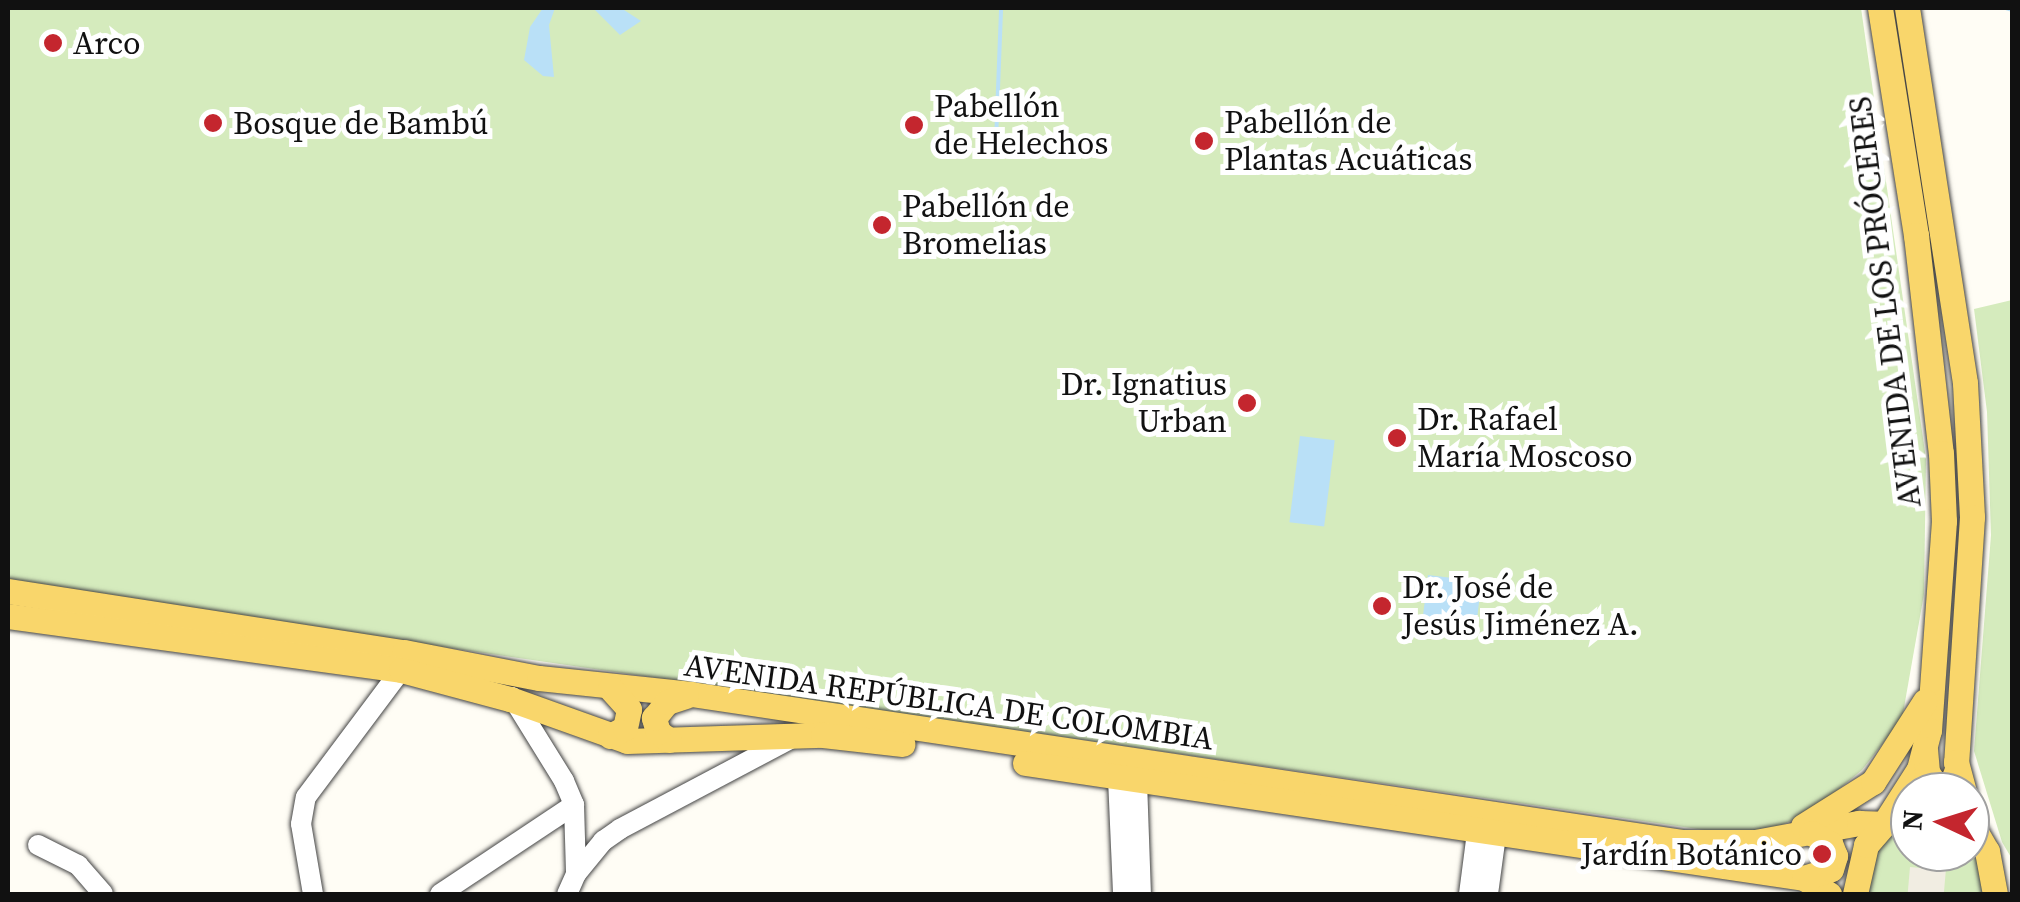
<!DOCTYPE html>
<html>
<head>
<meta charset="utf-8">
<style>
	body { margin:0 }
	#map { position:relative; width:2020px; height:902px; overflow:hidden; background:#fffdf5; font-family:"Source Serif 4",serif }
	div>[style] { position:absolute }
	.green>* { inset:0; background:#d5ebbd }
	.plaza>* { inset:0; background:#f1ede2; transform-origin:0 0 }
	.water>* { inset:0; background:#b9e0f7; transform-origin:0 0 }
	.stream>* { height:4px; margin:-2px; padding:0 2px; transform-origin:2px; border-radius:2px; background:#b9e0f7 }
	.roads { filter:drop-shadow(0 0 2px #444) drop-shadow(0 0 2px #444) }
	.minor>* { height:20px; margin:-10px; padding:0 10px; transform-origin:10px; border-radius:10px; background:#fff }
	.major>* { height:25px; margin:-12.5px; padding:0 12.5px; transform-origin:12.5px; border-radius:12.5px; background:#f9d66b }
	.dots>* { width:28px; height:28px; translate:-50% -50%; box-sizing:border-box; border:5px solid #fff; border-radius:50% }
	span { translate:-50% -50%; white-space:nowrap; text-align:center; line-height:1.15; -webkit-text-stroke:10px #fff; paint-order:stroke }
	.poi-label { font-size:32px; color:#111 }
	.left { translate:0 -50%; text-align:left }
	.right { translate:-100% -50%; text-align:right }
	.street-label { font-size:32px; color:#111 }
	.frame { position:absolute; inset:0; border:10px solid #111; pointer-events:none }
	.north { position:absolute; left:1890px; top:772px; width:100px; height:100px; box-sizing:border-box; background:#fff; border:2px solid #a0a0a0; border-radius:50%; rotate:274deg; font-size:28px; font-weight:700; line-height:40px; text-align:center; color:#111 }
	.north::after { content:''; display:block; margin:auto; width:35px; height:45px; background:#c4262e; clip-path:polygon(50% 0,100% 100%,50% 72%,0 100%) }
</style>
</head>
<body>
<div id="map">
	<div class="green">
		<div style="clip-path:polygon(8px 8px,1861px 8px,1926px 459px,1924px 594px,1902px 719px,1862px 770px,1811px 812px,1775px 828px,1739px 835px,8px 584px)"></div>
		<div style="clip-path:polygon(2012px 300px,2012px 859px,2002px 842px,1974px 751px,1991px 535px,1987px 412px,1974px 309px)"></div>
		<div style="clip-path:polygon(1910px 814px,1910px 852px,1970px 852px,1970px 830px,1989px 894px,1862px 894px,1870px 854px,1897px 821px)"></div>
	</div>
	<div class="plaza">
		<div style="left:1910px;top:867px;width:36px;height:27px;rotate:5deg"></div>
	</div>
	<div class="water">
		<div style="clip-path:polygon(543px 8px,555px 8px,549px 25px,554px 77px,543px 76px,524px 60px,530px 27px)"></div>
		<div style="clip-path:polygon(593px 8px,621px 8px,641px 21px,620px 35px)"></div>
		<div style="left:1300px;top:436px;width:35px;height:87px;rotate:7deg"></div>
		<div style="left:1428px;top:575px;width:54px;height:43px;rotate:7deg"></div>
	</div>
	<div class="stream">
		<div style="left:2006px;top:8px;width:6px;rotate:18deg"></div>
		<div style="left:996px;top:141px;width:133px;rotate:-87.8deg"></div>
	</div>
	<div class="roads">
		<div class="minor">
			<div style="left:512px;top:697px;width:99px;rotate:58.2deg"></div>
			<div style="left:564px;top:781px;width:26px;rotate:67deg"></div>
			<div style="left:574px;top:805px;width:69px;rotate:88.3deg"></div>
			<div style="left:576px;top:874px;width:22px;rotate:114deg"></div>
			<div style="left:1118px;top:778px;width:116px;rotate:87.5deg"></div>
			<div style="left:1137px;top:781px;width:113px;rotate:88deg"></div>
			<div style="left:38px;top:845px;width:45px;rotate:26.6deg"></div>
			<div style="left:78px;top:865px;width:38px;rotate:49deg"></div>
			<div style="left:576px;top:874px;width:43px;rotate:-50.7deg"></div>
			<div style="left:603px;top:841px;width:21px;rotate:-35deg"></div>
			<div style="left:620px;top:829px;width:195px;rotate:-27.9deg"></div>
			<div style="left:313px;top:894px;width:71px;rotate:-99.7deg"></div>
			<div style="left:301px;top:824px;width:27px;rotate:-80deg"></div>
			<div style="left:306px;top:797px;width:159px;rotate:-53.2deg"></div>
			<div style="left:440px;top:894px;width:161px;rotate:-33.6deg"></div>
			<div style="left:1469px;top:894px;width:63px;rotate:-82.6deg"></div>
			<div style="left:1488px;top:894px;width:60px;rotate:-82.3deg"></div>
		</div>
		<div class="major">
			<div style="left:1880px;top:8px;width:230px;rotate:81deg"></div>
			<div style="left:1916px;top:235px;width:219px;rotate:83.5deg"></div>
			<div style="left:1941px;top:453px;width:68px;rotate:87.5deg"></div>
			<div style="left:1944px;top:521px;width:210px;rotate:94.1deg"></div>
			<div style="left:1929px;top:730px;width:40px;rotate:104.4deg"></div>
			<div style="left:1919px;top:769px;width:59px;rotate:122.6deg"></div>
			<div style="left:1907px;top:8px;width:379px;rotate:81.2deg"></div>
			<div style="left:1965px;top:383px;width:134px;rotate:87deg"></div>
			<div style="left:1972px;top:517px;width:246px;rotate:93.7deg"></div>
			<div style="left:1956px;top:762px;width:31px;rotate:75deg"></div>
			<div style="left:8px;top:591px;width:401px;rotate:8.8deg"></div>
			<div style="left:404px;top:652px;width:137px;rotate:10.9deg"></div>
			<div style="left:539px;top:678px;width:153px;rotate:6deg"></div>
			<div style="left:691px;top:694px;width:1003px;rotate:8.49deg"></div>
			<div style="left:1683px;top:842px;width:72px"></div>
			<div style="left:1755px;top:842px;width:106px;rotate:-10.4deg"></div>
			<div style="left:1859px;top:823px;width:23px;rotate:2deg"></div>
			<div style="left:8px;top:616px;width:397px;rotate:7.8deg"></div>
			<div style="left:401px;top:670px;width:113px;rotate:14.9deg"></div>
			<div style="left:510px;top:699px;width:124px;rotate:19.7deg"></div>
			<div style="left:627px;top:741px;width:196px;rotate:-1.8deg"></div>
			<div style="left:823px;top:735px;width:80px;rotate:6.5deg"></div>
			<div style="left:610px;top:736px;width:17px;rotate:-28deg"></div>
			<div style="left:625px;top:728px;width:19px;rotate:-78deg"></div>
			<div style="left:629px;top:709px;width:28px;rotate:-132deg"></div>
			<div style="left:669px;top:740px;width:14px;rotate:-144deg"></div>
			<div style="left:658px;top:732px;width:15px;rotate:-106deg"></div>
			<div style="left:654px;top:718px;width:21px;rotate:-51deg"></div>
			<div style="left:667px;top:702px;width:20px;rotate:-18deg"></div>
			<div style="left:1925px;top:749px;width:23px;rotate:85deg"></div>
			<div style="left:1927px;top:772px;width:17px;rotate:57deg"></div>
			<div style="left:1936px;top:786px;width:15px;rotate:-4deg"></div>
			<div style="left:1951px;top:785px;width:17px;rotate:-69deg"></div>
			<div style="left:1025px;top:763px;width:787px;rotate:8.4deg"></div>
			<div style="left:1804px;top:878px;width:30px;rotate:33deg"></div>
			<div style="left:1970px;top:822px;width:34px;rotate:60deg"></div>
			<div style="left:1987px;top:851px;width:44px;rotate:79.5deg"></div>
			<div style="left:1803px;top:826px;width:83px;rotate:-32.2deg"></div>
			<div style="left:1873px;top:782px;width:96px;rotate:-57.3deg"></div>
			<div style="left:1804px;top:878px;width:28px;rotate:-18deg"></div>
			<div style="left:1831px;top:869px;width:14px;rotate:-73deg"></div>
			<div style="left:1835px;top:856px;width:14px;rotate:-111deg"></div>
			<div style="left:1830px;top:843px;width:21px;rotate:-152deg"></div>
			<div style="left:1855px;top:894px;width:50px;rotate:-77.3deg"></div>
			<div style="left:1866px;top:845px;width:40px;rotate:-49deg"></div>
		</div>
	</div>
	<div class="dots">
		<div style="left:53px;top:43px;background:#c4262e"></div>
		<div style="left:213px;top:123px;background:#c4262e"></div>
		<div style="left:914px;top:125px;background:#c4262e"></div>
		<div style="left:1204px;top:141px;background:#c4262e"></div>
		<div style="left:882px;top:225px;background:#c4262e"></div>
		<div style="left:1247px;top:403px;background:#c4262e"></div>
		<div style="left:1397px;top:438px;background:#c4262e"></div>
		<div style="left:1382px;top:606px;background:#c4262e"></div>
		<div style="left:1822px;top:854px;background:#c4262e"></div>
	</div>
	<div class="poi-label">
		<span class="left" style="left:73px;top:43px">Arco</span>
		<span class="left" style="left:934px;top:125px">Pabellón<br>de Helechos</span>
		<span class="left" style="left:233px;top:123px">Bosque de Bambú</span>
		<span class="left" style="left:1224px;top:141px">Pabellón de<br>Plantas Acuáticas</span>
		<span class="left" style="left:902px;top:225px">Pabellón de<br>Bromelias</span>
		<span class="right" style="left:1227px;top:403px">Dr. Ignatius<br>Urban</span>
		<span class="left" style="left:1417px;top:438px">Dr. Rafael<br>María Moscoso</span>
		<span class="left" style="left:1402px;top:606px">Dr. José de<br>Jesús Jiménez A.</span>
		<span class="right" style="left:1802px;top:854px">Jardín Botánico</span>
	</div>
	<div class="street-label">
		<span style="left:1885px;top:302px;rotate:-97deg">AVENIDA DE LOS PRÓCERES</span>
		<span style="left:949px;top:702px;rotate:8deg">AVENIDA REPÚBLICA DE COLOMBIA</span>
	</div>
	<div class="frame"></div>
	<div class="north">N</div>
</div>
</body>
</html>
